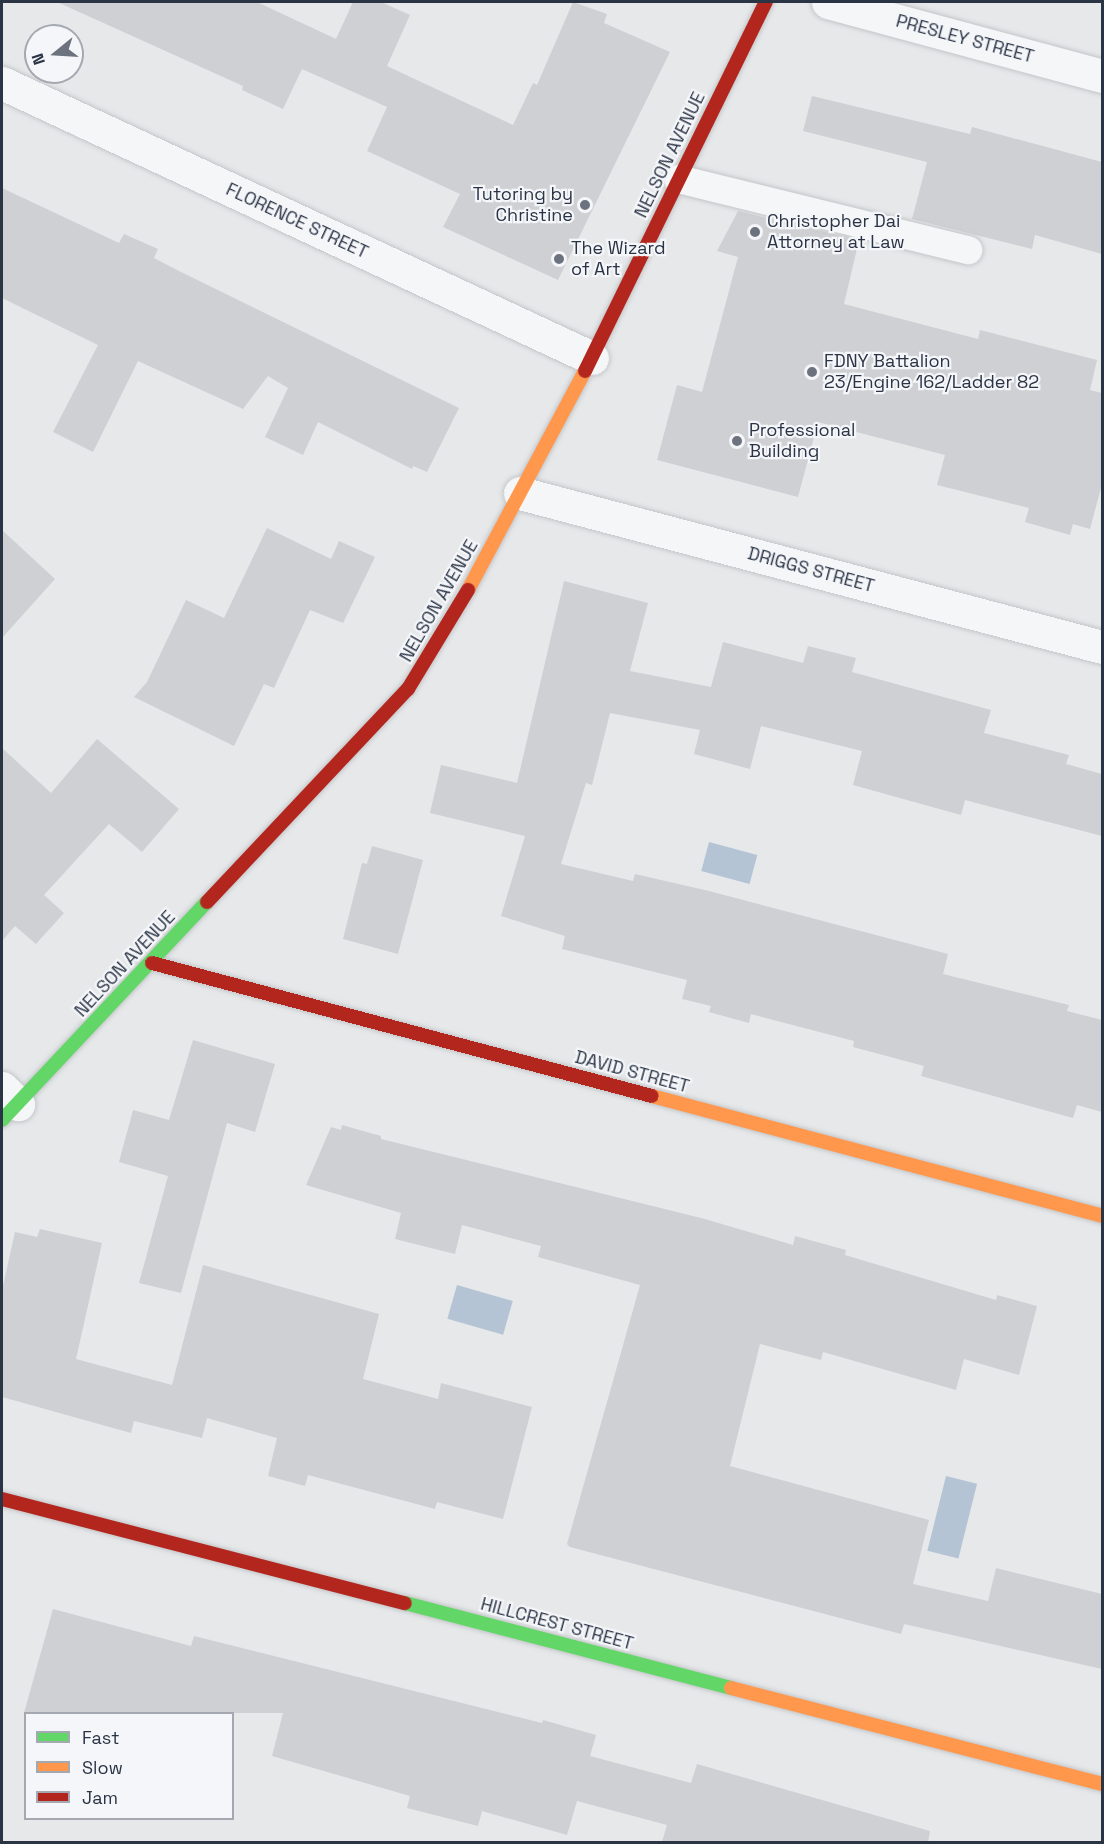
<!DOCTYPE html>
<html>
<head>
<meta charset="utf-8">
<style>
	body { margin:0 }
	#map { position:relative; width:1104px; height:1844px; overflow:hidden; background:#e6e8ea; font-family:"Space Grotesk",sans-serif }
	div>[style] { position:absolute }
	.water>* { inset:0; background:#b4c4d5; transform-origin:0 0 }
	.building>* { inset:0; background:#ced0d3 }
	.roads { filter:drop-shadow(0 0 2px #c4c6c8) drop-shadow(0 0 2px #c4c6c8) }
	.lane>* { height:28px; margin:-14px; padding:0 14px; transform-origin:14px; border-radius:14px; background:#f5f6f7 }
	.street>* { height:33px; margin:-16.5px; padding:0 16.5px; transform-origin:16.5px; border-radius:16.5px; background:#f5f6f7 }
	.fast>* { height:14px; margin:-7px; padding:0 7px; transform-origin:7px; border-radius:7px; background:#63d668 }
	.slow>* { height:14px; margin:-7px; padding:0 7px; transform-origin:7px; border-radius:7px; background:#ff974d }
	.jam>* { height:14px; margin:-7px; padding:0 7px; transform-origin:7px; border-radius:7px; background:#b3261e }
	.dots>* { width:16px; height:16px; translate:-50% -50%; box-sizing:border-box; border:3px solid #f4f6f9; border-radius:50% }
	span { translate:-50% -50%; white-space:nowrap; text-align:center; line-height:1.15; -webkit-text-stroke:4.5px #f4f6f9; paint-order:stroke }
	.street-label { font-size:18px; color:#2b3445 }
	.poi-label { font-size:18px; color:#2b3445 }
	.right { translate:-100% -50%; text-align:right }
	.left { translate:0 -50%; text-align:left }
	.frame { position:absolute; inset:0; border:3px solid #2b3445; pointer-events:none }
	.legend { position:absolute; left:24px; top:1712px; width:210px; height:108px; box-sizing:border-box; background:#f4f6f9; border:2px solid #a4a8b1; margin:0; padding:8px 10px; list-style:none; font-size:18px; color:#2b3445 }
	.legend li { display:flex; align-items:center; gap:12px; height:30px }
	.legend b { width:30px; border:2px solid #a4a8b1 }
	.north { position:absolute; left:24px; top:24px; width:60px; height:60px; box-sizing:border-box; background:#f4f6f9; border:2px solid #a4a8b1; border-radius:50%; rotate:252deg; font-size:16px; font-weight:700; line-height:24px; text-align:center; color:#2b3445 }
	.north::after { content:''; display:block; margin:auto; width:21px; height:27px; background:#6c737f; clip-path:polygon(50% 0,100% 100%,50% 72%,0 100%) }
</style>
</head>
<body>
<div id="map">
	<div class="water">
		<div style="left:709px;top:842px;width:50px;height:30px;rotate:15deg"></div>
		<div style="left:457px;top:1285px;width:58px;height:35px;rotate:16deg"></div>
		<div style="left:946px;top:1476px;width:32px;height:77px;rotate:14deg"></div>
	</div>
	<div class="building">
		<div style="clip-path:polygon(57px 2px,257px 2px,336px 39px,353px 2px,381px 2px,410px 15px,387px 66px,513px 125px,533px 83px,537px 85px,573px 2px,607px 14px,604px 23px,670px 52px,558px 280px,443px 227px,460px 194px,367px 151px,387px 107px,302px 69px,283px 109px,242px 90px,243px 86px)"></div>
		<div style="clip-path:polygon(812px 96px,970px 134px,972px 127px,1102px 162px,1102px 254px,1035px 235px,1032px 249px,912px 219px,927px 162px,803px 131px)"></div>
		<div style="clip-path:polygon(2px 188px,119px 243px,124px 234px,158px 249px,154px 258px,179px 271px,459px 408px,427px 472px,413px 466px,412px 469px,318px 422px,303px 455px,265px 437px,288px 388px,268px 376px,243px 409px,138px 361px,93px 452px,53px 432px,98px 345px,2px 298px)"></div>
		<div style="clip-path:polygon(738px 211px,859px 240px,844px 304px,978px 339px,980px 330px,1097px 360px,1090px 390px,1102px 393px,1102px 484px,1090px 529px,1073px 524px,1070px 535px,1025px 522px,1029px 508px,937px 485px,945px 455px,818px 422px,798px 497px,657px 460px,677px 385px,702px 392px,738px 257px,717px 251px)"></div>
		<div style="clip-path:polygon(267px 528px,331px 559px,339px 541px,375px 557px,343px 623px,310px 610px,274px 688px,264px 684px,234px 746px,134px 697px,147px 682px,186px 600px,224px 618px)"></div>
		<div style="clip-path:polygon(2px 530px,55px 579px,2px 638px)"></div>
		<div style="clip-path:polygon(564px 581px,648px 603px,630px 671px,711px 687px,723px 642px,803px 663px,808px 646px,856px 658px,852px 672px,991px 710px,984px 733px,1069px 755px,1066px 764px,1102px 774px,1102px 836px,965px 800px,961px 815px,853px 785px,862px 751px,761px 726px,750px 769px,694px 754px,700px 730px,610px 713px,592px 785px,586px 783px,561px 864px,633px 881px,635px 874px,709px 891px,948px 954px,943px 974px,1069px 1005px,1067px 1011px,1102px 1020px,1102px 1112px,1077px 1105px,1073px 1118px,921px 1076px,924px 1066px,853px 1047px,854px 1041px,751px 1014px,749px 1023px,709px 1012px,711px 1006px,682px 999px,687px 980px,562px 949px,565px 936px,501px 916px,525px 836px,430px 813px,441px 765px,517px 783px)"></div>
		<div style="clip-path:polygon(97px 739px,179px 809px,142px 852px,109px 824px,44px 895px,64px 913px,36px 944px,15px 926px,2px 941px,2px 748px,51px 793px)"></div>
		<div style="clip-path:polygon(372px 846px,423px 860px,398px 954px,343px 939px,362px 863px,367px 864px)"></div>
		<div style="clip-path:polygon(193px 1040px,275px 1064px,255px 1132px,227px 1123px,181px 1293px,139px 1283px,168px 1176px,119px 1162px,133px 1110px,169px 1120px)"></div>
		<div style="clip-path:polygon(342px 1125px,381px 1136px,381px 1139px,705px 1219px,793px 1245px,795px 1236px,846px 1250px,845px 1255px,996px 1300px,997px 1295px,1037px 1306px,1019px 1375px,964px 1359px,956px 1390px,823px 1352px,821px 1360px,760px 1344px,730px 1466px,929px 1520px,913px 1584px,988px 1601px,996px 1568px,1102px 1594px,1102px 1669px,904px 1624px,901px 1634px,570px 1547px,567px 1544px,640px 1285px,538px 1257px,541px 1246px,462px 1225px,455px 1254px,395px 1239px,401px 1213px,306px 1185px,331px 1127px,341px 1130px)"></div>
		<div style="clip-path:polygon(40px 1229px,102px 1243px,76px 1359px,172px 1385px,203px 1265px,379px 1314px,363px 1379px,438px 1399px,441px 1383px,532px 1407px,503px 1519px,437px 1502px,435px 1509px,308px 1475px,305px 1486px,268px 1476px,277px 1438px,207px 1418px,202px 1438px,134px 1421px,131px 1433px,2px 1397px,2px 1290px,15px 1232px,37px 1237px)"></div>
		<div style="clip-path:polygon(53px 1609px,191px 1646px,194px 1636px,542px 1723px,543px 1720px,596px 1735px,590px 1756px,691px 1783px,697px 1764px,930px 1831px,928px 1842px,662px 1842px,667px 1825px,577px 1801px,567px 1835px,482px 1811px,478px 1826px,407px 1808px,410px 1796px,272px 1756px,283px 1713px,24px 1713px)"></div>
	</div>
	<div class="roads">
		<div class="lane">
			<div style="left:678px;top:179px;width:299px;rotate:13.8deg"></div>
		</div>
		<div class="street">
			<div style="left:828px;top:2px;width:284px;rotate:15.1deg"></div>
			<div style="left:2px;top:83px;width:651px;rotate:24.99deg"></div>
			<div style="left:520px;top:493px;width:602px;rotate:14.82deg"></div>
			<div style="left:2px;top:1088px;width:23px;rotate:45deg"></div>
		</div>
		<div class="fast">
			<div style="left:2px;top:1120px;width:299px;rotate:-46.8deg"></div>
			<div style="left:405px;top:1603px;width:337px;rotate:14.6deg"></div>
		</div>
		<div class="slow">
			<div style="left:468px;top:590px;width:248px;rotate:-61.9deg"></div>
			<div style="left:652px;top:1096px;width:466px;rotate:14.9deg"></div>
			<div style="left:731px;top:1688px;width:383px;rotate:14.5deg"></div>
		</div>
		<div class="jam">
			<div style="left:585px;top:371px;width:411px;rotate:-63.9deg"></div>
			<div style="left:207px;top:902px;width:293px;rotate:-46.7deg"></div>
			<div style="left:408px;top:689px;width:116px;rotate:-58.8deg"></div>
			<div style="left:152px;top:963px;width:517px;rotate:14.9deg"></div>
			<div style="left:2px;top:1499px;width:416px;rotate:14.5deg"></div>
		</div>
	</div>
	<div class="dots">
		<div style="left:585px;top:205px;background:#6c737f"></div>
		<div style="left:755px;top:232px;background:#6c737f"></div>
		<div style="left:559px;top:259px;background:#6c737f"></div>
		<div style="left:812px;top:372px;background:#6c737f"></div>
		<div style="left:737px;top:441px;background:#6c737f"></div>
	</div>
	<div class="street-label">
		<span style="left:965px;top:39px;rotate:15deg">PRESLEY STREET</span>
		<span style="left:670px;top:155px;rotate:-64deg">NELSON AVENUE</span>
		<span style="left:297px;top:221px;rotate:25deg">FLORENCE STREET</span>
		<span style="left:811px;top:570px;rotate:15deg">DRIGGS STREET</span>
		<span style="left:439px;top:601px;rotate:-60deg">NELSON AVENUE</span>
		<span style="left:125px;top:964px;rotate:-47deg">NELSON AVENUE</span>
		<span style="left:632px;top:1072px;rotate:15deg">DAVID STREET</span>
		<span style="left:557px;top:1624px;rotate:15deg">HILLCREST STREET</span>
	</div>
	<div class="poi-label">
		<span class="right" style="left:573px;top:205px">Tutoring by<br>Christine</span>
		<span class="left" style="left:767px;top:232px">Christopher Dai<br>Attorney at Law</span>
		<span class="left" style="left:571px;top:259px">The Wizard<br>of Art</span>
		<span class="left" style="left:824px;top:372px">FDNY Battalion<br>23/Engine 162/Ladder 82</span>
		<span class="left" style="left:749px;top:441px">Professional<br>Building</span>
	</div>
	<div class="frame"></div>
	<ul class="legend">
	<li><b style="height:8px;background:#63d668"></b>Fast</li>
	<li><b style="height:8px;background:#ff974d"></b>Slow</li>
	<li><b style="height:8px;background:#b3261e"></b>Jam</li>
	</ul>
	<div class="north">N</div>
</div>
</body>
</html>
